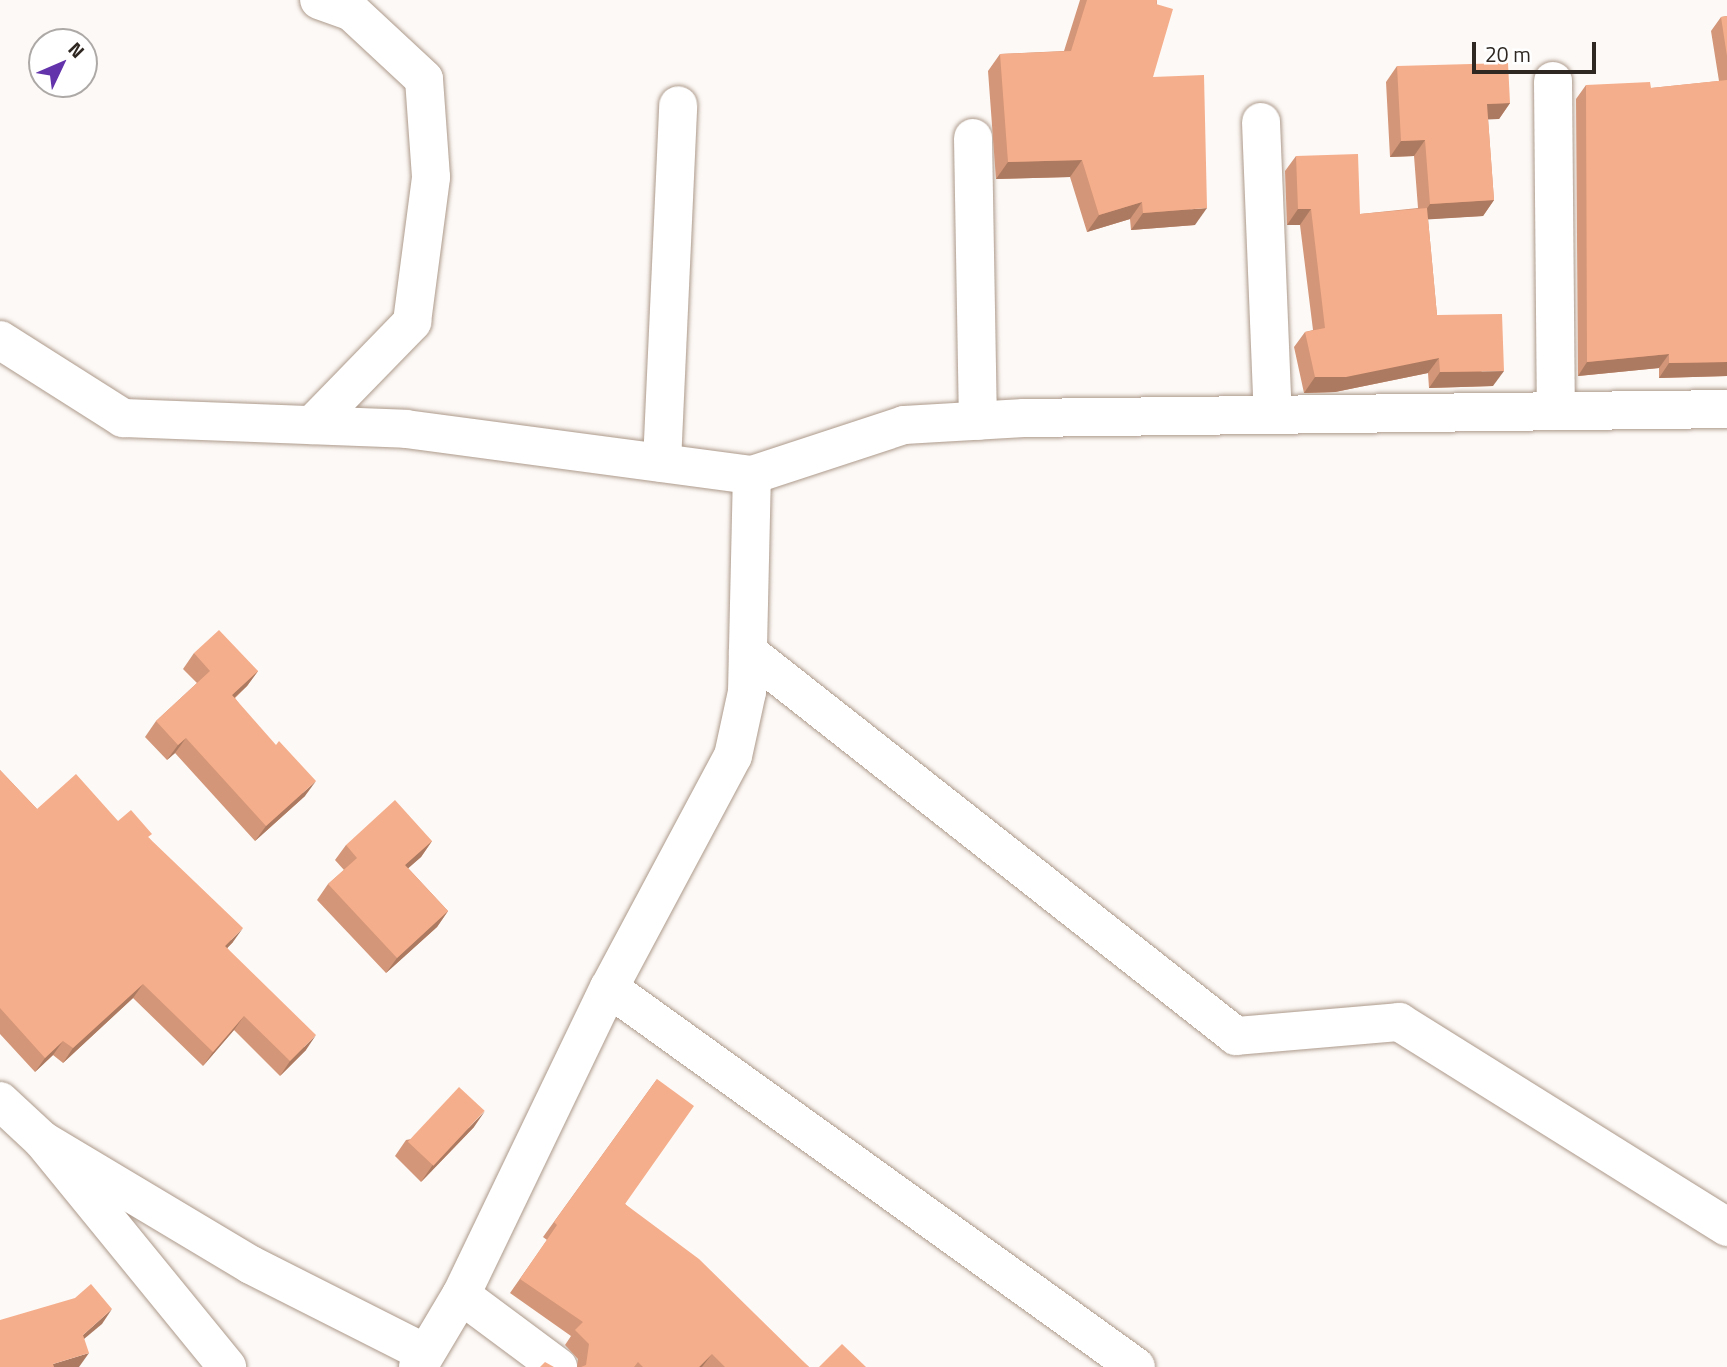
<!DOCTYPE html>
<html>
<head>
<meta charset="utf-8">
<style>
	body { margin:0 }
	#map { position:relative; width:1727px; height:1367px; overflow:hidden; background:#fdf9f6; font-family:"Titillium Web",sans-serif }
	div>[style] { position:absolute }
	.roads { filter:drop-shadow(0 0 2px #ad9a8b) drop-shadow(0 0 2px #ad9a8b) }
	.street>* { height:38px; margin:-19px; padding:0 19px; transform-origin:19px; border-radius:19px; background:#fff }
	.wall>* { inset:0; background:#d39678 }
	.shaded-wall>* { inset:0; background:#ac7a61 }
	.building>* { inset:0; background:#f5ae8b; transform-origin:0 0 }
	span { translate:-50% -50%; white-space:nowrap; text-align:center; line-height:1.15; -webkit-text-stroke:5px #fff; paint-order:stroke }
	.north { position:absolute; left:28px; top:28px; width:70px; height:70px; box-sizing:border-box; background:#fff; border:2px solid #aca9a7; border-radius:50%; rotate:46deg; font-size:19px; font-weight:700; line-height:28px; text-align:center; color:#2f2822 }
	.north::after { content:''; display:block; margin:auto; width:24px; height:32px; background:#6333ab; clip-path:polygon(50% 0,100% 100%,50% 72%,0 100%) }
	.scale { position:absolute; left:1472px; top:42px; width:124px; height:32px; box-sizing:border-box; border:4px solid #2f2822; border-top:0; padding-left:9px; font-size:21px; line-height:24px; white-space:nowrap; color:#2f2822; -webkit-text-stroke:5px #fff; paint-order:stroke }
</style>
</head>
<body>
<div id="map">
	<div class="roads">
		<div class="street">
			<div style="left:1553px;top:81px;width:330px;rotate:89.5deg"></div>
			<div style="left:1261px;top:122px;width:293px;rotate:87.7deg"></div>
			<div style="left:973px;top:138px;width:283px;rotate:89deg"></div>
			<div style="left:0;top:340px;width:146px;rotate:32.4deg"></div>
			<div style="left:123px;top:418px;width:283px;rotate:2.2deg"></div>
			<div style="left:406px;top:429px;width:349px;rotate:7.6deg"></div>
			<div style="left:752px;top:475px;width:160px;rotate:-18.2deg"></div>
			<div style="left:904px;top:425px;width:120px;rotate:-3.3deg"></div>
			<div style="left:1024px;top:418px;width:703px;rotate:-0.73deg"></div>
			<div style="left:312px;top:425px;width:144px;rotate:-45.8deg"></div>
			<div style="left:412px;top:322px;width:146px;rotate:-82.5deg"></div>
			<div style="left:431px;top:177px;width:98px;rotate:-94.1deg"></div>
			<div style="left:424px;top:79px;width:98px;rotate:-137.1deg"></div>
			<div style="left:352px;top:12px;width:35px;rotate:-160deg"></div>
			<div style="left:662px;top:463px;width:358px;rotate:-87.4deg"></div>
			<div style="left:748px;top:652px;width:621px;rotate:38.2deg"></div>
			<div style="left:1236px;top:1036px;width:164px;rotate:-4.9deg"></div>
			<div style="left:1399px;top:1022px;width:387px;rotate:32deg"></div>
			<div style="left:609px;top:988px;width:649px;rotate:35.72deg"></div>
			<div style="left:0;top:1101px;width:57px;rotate:42.9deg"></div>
			<div style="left:42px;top:1140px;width:293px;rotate:50.8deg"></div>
			<div style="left:42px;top:1140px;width:244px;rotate:30.9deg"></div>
			<div style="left:251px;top:1265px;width:195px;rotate:26.8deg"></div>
			<div style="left:461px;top:1295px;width:121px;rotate:36.6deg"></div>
			<div style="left:418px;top:1367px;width:84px;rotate:-59.2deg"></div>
			<div style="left:461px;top:1295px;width:341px;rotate:-64.3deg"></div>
			<div style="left:609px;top:988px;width:263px;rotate:-61.9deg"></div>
			<div style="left:733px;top:756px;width:66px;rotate:-77.7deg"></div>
			<div style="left:747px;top:692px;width:217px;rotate:-88.7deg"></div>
		</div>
	</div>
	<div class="wall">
		<div style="clip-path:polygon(1080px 0,1157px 0,1153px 77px,1195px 225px,1131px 230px,1130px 219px,1087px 232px,1070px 177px,996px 179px,988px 71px,1000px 54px,1064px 51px)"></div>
		<div style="clip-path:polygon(1727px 16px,1727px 379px,1727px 376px,1659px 378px,1659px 368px,1578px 376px,1576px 99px,1586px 85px,1651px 88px,1719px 81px,1711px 31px,1721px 17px)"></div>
		<div style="clip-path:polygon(1397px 66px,1510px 103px,1499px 119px,1488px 119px,1494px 200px,1483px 216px,1428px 219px,1437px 315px,1493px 386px,1429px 388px,1428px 373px,1335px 392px,1304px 393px,1294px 347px,1305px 332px,1313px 330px,1300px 225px,1287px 225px,1285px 171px,1296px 156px,1360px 214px,1418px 208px,1414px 156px,1390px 157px,1386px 82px)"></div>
		<div style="clip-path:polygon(194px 653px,258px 671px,247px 686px,235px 698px,305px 796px,255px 841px,175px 753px,167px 760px,145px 737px,156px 721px,197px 683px,183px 669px)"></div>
		<div style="clip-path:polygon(0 770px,37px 809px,118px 821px,149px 838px,233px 942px,227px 948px,306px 1050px,280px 1076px,234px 1030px,203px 1066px,133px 998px,63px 1063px,53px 1055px,35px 1072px,0 1034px)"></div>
		<div style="clip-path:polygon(432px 841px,421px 857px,408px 868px,448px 911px,437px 927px,386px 973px,317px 900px,328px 884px,344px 870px,335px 860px,346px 845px)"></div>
		<div style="clip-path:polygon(657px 1079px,625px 1204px,809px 1367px,577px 1367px,578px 1359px,565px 1345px,571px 1336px,510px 1293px,547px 1240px,543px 1237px)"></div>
		<div style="clip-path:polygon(474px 1127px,421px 1182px,395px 1156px,406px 1140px)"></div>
	</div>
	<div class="shaded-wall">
		<div style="clip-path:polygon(1510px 103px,1499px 119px,1476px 120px,1487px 104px)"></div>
		<div style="clip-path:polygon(1425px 140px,1414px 156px,1390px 157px,1401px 141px)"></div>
		<div style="clip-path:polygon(1082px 160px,1070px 177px,996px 179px,1008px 162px)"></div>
		<div style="clip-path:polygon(1494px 200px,1483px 216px,1419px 220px,1430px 204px)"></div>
		<div style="clip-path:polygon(1142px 202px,1130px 219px,1087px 232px,1099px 215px)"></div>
		<div style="clip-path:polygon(1207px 208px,1195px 225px,1131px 230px,1143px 213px)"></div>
		<div style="clip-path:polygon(1298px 209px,1311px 209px,1300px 225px,1287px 225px)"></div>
		<div style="clip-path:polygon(1669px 354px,1659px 368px,1578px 376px,1587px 362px)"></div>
		<div style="clip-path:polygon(1439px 358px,1428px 373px,1335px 392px,1304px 393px,1315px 377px)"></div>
		<div style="clip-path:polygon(1727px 362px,1727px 376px,1659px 378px,1669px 363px)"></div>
		<div style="clip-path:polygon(1504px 371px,1493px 386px,1429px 388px,1440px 372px)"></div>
		<div style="clip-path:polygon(258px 671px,247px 686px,221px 710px,232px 695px)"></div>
		<div style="clip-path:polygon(186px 738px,175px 753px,167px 760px,178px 745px)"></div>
		<div style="clip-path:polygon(316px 781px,305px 796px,255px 841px,266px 826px)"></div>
		<div style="clip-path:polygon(432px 841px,421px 857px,395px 880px,405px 865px)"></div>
		<div style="clip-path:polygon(448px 911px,437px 927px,386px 973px,397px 958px)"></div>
		<div style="clip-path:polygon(243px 928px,233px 942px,215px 961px,225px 946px)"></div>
		<div style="clip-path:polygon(143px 984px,133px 998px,63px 1063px,73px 1048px)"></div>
		<div style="clip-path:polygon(244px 1016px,234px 1030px,203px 1066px,213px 1052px)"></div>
		<div style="clip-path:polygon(316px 1035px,306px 1050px,280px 1076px,290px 1061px)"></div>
		<div style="clip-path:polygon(63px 1041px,53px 1055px,35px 1072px,45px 1058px)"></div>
		<div style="clip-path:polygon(485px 1111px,474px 1127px,421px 1182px,432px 1166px)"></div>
		<div style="clip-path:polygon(112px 1309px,102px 1324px,72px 1349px,83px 1335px)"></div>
		<div style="clip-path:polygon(89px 1353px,79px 1367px,51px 1367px,53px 1364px)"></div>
		<div style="clip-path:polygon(712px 1354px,702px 1367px,699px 1367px)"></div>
	</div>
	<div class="building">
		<div style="clip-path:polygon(1087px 0,1157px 0,1156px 4px,1173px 9px,1153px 77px,1204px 75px,1207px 208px,1143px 213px,1142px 202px,1099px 215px,1082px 160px,1008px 162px,1000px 54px,1071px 51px)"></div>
		<div style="clip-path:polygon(1727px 16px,1727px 56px,1721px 17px)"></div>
		<div style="clip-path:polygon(1508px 63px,1510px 103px,1487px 104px,1494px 200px,1430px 204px,1425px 140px,1401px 141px,1397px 66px)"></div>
		<div style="clip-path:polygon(1727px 80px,1727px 362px,1669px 363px,1669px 354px,1587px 362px,1586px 85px,1650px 82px,1651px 88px)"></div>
		<div style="clip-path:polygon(1358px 154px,1360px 214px,1427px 208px,1437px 315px,1502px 314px,1504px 371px,1440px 372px,1439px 358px,1346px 377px,1315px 377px,1305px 332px,1325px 328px,1311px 209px,1298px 209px,1296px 156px)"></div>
		<div style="clip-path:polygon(219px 630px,258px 671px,232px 695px,276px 745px,279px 741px,316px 781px,266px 826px,186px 738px,178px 745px,156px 721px,210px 671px,194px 653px)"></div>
		<div style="clip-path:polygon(0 770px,37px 809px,76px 774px,118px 821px,131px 810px,152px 834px,148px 837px,243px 928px,225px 946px,316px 1035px,290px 1061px,244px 1016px,213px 1052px,143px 984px,73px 1048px,63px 1041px,45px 1058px,0 1008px)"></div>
		<div style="clip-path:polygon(395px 800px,432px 841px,405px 865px,448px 911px,397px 958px,328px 884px,357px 858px,346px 845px)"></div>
		<div style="clip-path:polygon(657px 1079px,694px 1106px,625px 1204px,699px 1259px,809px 1367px,725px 1367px,712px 1354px,699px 1367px,643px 1367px,638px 1362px,634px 1367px,581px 1367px,586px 1365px,589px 1344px,575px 1330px,583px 1322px,520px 1279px,557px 1225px,554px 1222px)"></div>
		<div style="left:459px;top:1087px;width:35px;height:75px;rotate:43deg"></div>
		<div style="clip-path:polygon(91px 1284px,112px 1309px,83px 1335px,89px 1353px,53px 1364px,54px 1367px,0 1367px,0 1320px,75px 1298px)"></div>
		<div style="clip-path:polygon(842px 1344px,866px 1367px,819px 1367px)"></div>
		<div style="clip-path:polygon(545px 1362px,554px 1367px,540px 1367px)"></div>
	</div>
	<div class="north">N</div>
	<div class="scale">20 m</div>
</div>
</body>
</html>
